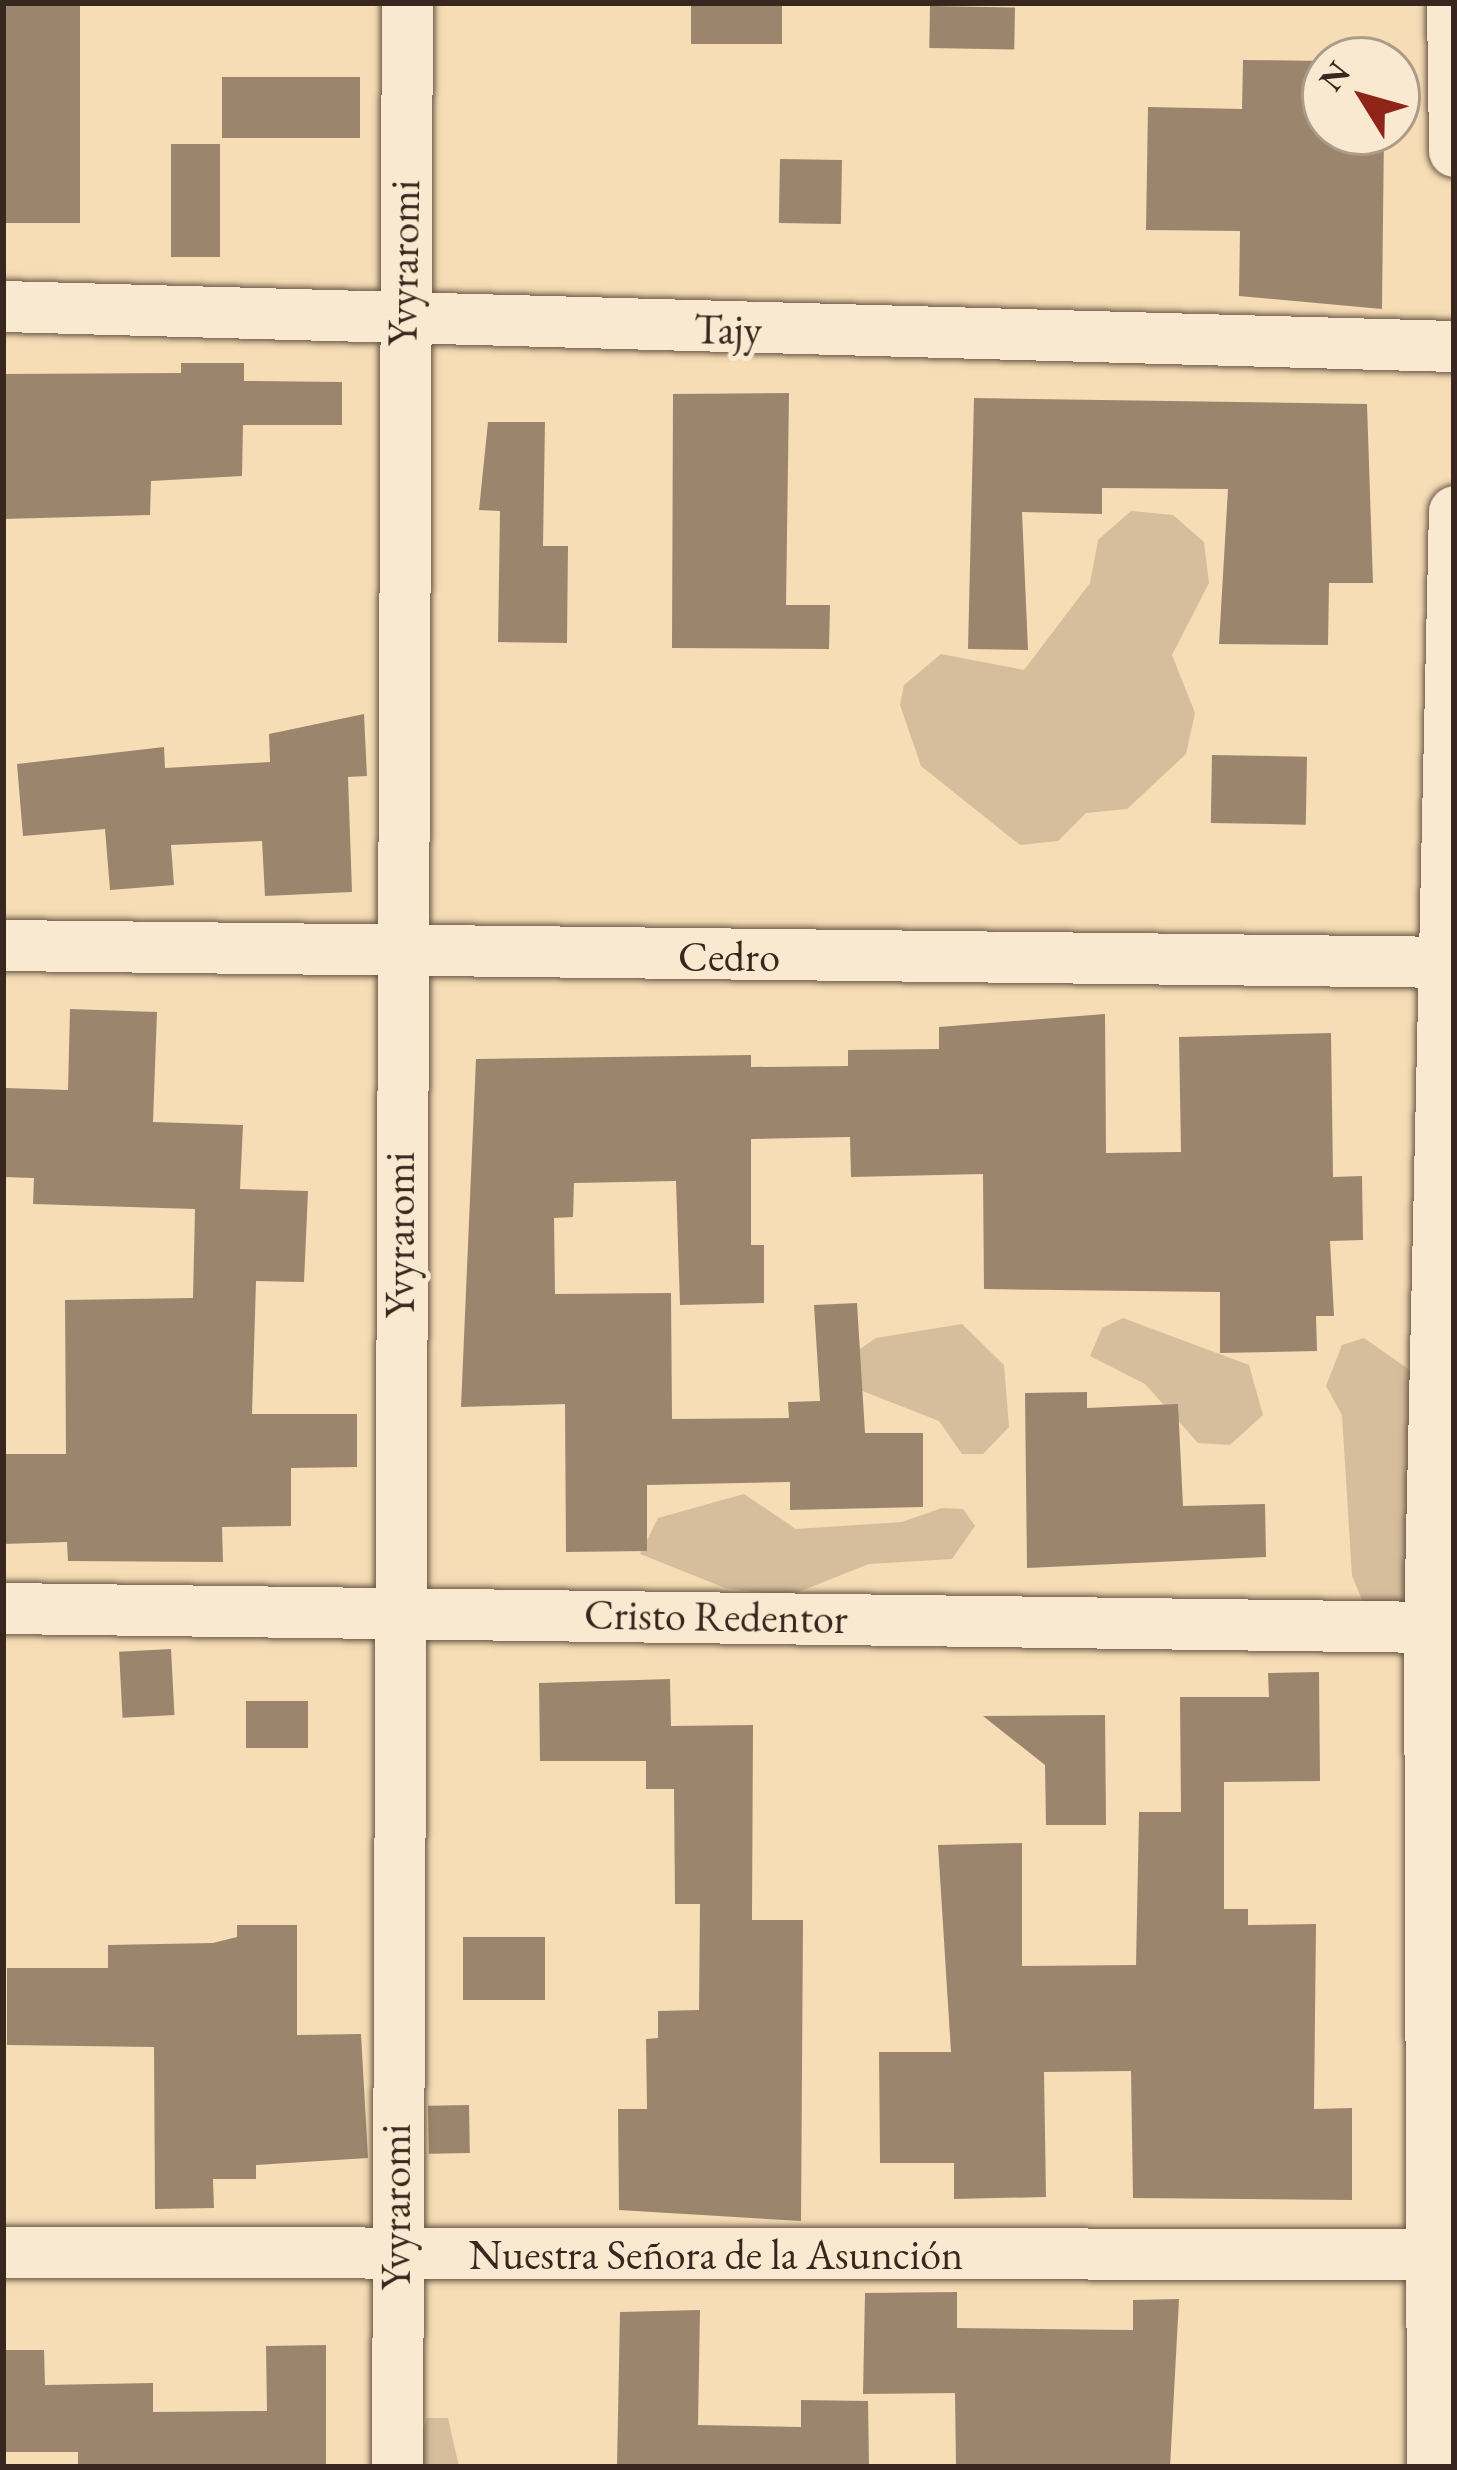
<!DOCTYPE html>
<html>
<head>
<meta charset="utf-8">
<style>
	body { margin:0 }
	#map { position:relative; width:1457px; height:2470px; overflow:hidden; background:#f6ddb6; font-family:"EB Garamond",serif }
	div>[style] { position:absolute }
	.green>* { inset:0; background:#d6be9c }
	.building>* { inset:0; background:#9b866d; transform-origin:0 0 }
	.roads { filter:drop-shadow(0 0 3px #685444) drop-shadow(0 0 3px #685444) }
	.street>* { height:51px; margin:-25.5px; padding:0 25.5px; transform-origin:25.5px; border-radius:25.5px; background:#f9e9d0 }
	span { translate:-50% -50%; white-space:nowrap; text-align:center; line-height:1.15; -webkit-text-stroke:10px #f9e9d0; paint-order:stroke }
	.street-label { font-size:42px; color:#38271e }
	.frame { position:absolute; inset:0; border:6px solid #38271e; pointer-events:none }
	.north { position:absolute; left:1301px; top:36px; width:120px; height:120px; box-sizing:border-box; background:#f9e9d0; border:3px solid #ac9b89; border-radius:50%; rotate:307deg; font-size:33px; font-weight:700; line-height:48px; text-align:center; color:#38271e }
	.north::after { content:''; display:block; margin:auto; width:42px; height:54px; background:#8f2418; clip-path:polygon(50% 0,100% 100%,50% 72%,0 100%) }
</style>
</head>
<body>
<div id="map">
	<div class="green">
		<div style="clip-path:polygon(1131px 511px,1173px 515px,1204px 542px,1209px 583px,1172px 655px,1195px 713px,1186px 754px,1127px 809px,1086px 813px,1058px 841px,1020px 845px,921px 766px,900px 705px,904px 685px,941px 654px,1024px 670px,1090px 583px,1098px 540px)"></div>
		<div style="clip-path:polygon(1123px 1318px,1249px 1365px,1263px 1415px,1230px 1445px,1198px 1443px,1145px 1384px,1090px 1356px,1102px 1328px)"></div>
		<div style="clip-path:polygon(962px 1324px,1004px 1365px,1009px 1427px,983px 1454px,962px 1454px,939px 1421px,860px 1390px,857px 1351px,876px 1338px)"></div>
		<div style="clip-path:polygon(1364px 1338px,1414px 1373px,1454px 1607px,1369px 1616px,1352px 1576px,1342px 1415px,1326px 1386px,1342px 1345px)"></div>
		<div style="clip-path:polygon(744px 1494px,796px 1529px,902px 1522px,942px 1508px,963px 1509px,975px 1526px,952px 1559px,869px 1564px,788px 1596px,725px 1588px,640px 1554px,658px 1518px)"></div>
		<div style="clip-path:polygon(427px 2418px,448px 2418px,459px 2467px,409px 2467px)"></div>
	</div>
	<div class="building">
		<div style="left:6px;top:3px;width:74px;height:220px"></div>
		<div style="left:691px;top:3px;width:91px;height:41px"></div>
		<div style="left:930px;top:6px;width:85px;height:42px;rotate:1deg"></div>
		<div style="clip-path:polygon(1243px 60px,1325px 61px,1325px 132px,1384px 132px,1382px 309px,1239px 296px,1240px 231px,1146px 230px,1148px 107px,1242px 109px)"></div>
		<div style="left:222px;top:77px;width:138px;height:61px"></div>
		<div style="left:171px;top:144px;width:49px;height:113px"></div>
		<div style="left:780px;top:159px;width:62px;height:64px;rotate:1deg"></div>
		<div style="clip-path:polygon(181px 363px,244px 363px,244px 381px,342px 382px,342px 425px,243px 425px,242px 476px,151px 481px,150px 515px,3px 519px,3px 374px,181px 373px)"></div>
		<div style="clip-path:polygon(789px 393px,786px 605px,830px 605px,829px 649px,672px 648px,673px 394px)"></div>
		<div style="clip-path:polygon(974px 398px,1367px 404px,1373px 583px,1329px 583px,1328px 645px,1219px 644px,1228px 489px,1102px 488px,1102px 514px,1022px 512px,1028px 650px,968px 649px)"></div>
		<div style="clip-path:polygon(488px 422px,545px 422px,543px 546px,568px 546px,567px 643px,498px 642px,500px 511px,479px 510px)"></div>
		<div style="clip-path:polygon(364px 714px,367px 776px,348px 777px,352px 892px,265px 896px,262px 841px,171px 845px,174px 885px,110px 890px,105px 829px,23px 836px,17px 764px,164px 747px,165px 768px,270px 762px,269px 734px)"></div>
		<div style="left:1212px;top:755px;width:95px;height:68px;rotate:1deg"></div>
		<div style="clip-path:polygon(70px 1009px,157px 1012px,153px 1122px,243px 1125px,240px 1189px,308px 1191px,304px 1282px,256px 1281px,252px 1414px,357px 1414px,357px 1467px,291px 1468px,291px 1526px,222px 1527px,223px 1562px,68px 1561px,67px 1542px,3px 1544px,3px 1454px,66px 1454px,65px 1300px,193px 1298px,195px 1209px,33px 1204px,34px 1178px,3px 1177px,5px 1088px,68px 1090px)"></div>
		<div style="clip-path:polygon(1105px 1014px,1106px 1153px,1181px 1152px,1179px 1037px,1331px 1033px,1333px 1177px,1362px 1176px,1363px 1240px,1330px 1241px,1334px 1316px,1316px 1316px,1317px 1351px,1220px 1353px,1220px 1292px,984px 1289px,983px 1174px,851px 1177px,850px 1137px,751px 1139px,751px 1245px,764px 1245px,764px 1303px,680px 1305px,676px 1181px,574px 1183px,573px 1217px,554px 1218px,555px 1294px,671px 1293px,672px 1419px,789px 1418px,788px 1402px,820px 1401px,814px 1305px,857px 1303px,865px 1433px,923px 1433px,923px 1507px,790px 1510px,790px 1482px,647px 1485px,647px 1551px,566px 1552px,565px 1404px,461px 1407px,476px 1059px,751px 1055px,751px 1067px,848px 1066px,848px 1050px,939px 1049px,939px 1027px)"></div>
		<div style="clip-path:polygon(1087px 1392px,1087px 1408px,1178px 1404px,1183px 1506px,1265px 1504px,1266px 1557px,1027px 1568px,1025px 1393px)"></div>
		<div style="left:171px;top:1649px;width:66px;height:52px;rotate:87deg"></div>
		<div style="clip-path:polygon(1319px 1672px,1320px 1781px,1224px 1782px,1224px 1909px,1248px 1909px,1248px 1925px,1316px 1924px,1314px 2109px,1352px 2108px,1352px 2200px,1133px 2198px,1131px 2071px,1044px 2072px,1046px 2197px,954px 2199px,954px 2163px,880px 2163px,879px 2052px,951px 2052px,938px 1845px,1022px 1843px,1022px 1966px,1136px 1965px,1139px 1812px,1181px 1812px,1180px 1697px,1269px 1697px,1268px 1673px)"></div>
		<div style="clip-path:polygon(670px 1679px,671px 1726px,753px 1725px,752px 1920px,803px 1920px,801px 2221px,619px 2210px,618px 2109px,647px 2109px,646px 2039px,658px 2038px,658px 2011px,699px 2010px,700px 1904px,675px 1904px,674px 1789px,646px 1789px,646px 1761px,540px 1761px,539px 1683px)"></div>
		<div style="left:246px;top:1701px;width:62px;height:47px"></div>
		<div style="clip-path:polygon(1105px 1715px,1106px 1825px,1046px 1825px,1045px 1765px,983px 1716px)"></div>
		<div style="clip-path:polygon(237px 1925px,297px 1925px,297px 2035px,361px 2034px,368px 2158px,256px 2165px,256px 2179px,213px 2179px,214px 2208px,155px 2209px,154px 2047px,7px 2045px,7px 1968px,108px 1968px,108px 1945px,213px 1943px,237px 1937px)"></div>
		<div style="left:463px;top:1937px;width:82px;height:63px"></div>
		<div style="left:469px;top:2105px;width:48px;height:41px;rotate:89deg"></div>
		<div style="clip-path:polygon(957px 2292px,957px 2328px,1133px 2330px,1133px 2300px,1179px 2299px,1170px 2467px,956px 2467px,955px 2393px,863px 2394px,865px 2293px)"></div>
		<div style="clip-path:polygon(700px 2310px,698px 2425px,801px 2427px,801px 2400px,868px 2401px,869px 2467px,617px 2467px,620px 2312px)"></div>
		<div style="clip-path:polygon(326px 2345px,326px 2467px,78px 2467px,78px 2452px,3px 2452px,3px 2350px,44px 2350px,45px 2385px,153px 2383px,153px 2412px,267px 2411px,266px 2346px)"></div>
	</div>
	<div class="roads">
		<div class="street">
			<div style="left:1452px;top:3px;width:148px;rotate:89.2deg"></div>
			<div style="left:3px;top:306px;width:1452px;rotate:1.58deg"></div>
			<div style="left:3px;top:945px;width:1451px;rotate:0.67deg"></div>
			<div style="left:3px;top:1608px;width:1426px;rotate:0.76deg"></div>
			<div style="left:3px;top:2252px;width:1425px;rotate:0.08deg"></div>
			<div style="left:397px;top:2467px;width:2464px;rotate:-89.77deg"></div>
			<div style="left:1432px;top:2467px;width:840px;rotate:-90.2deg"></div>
			<div style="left:1429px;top:1627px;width:1116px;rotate:-88.72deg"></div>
		</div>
	</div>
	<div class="street-label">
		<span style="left:404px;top:263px;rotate:-89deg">Yvyraromi</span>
		<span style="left:728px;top:330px;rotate:1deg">Tajy</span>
		<span style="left:729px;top:957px">Cedro</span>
		<span style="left:400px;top:1235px;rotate:-90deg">Yvyraromi</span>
		<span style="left:716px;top:1617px;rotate:1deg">Cristo Redentor</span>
		<span style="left:396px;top:2207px;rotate:-90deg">Yvyraromi</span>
		<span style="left:716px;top:2255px">Nuestra Señora de la Asunción</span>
	</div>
	<div class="frame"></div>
	<div class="north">N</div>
</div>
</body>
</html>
